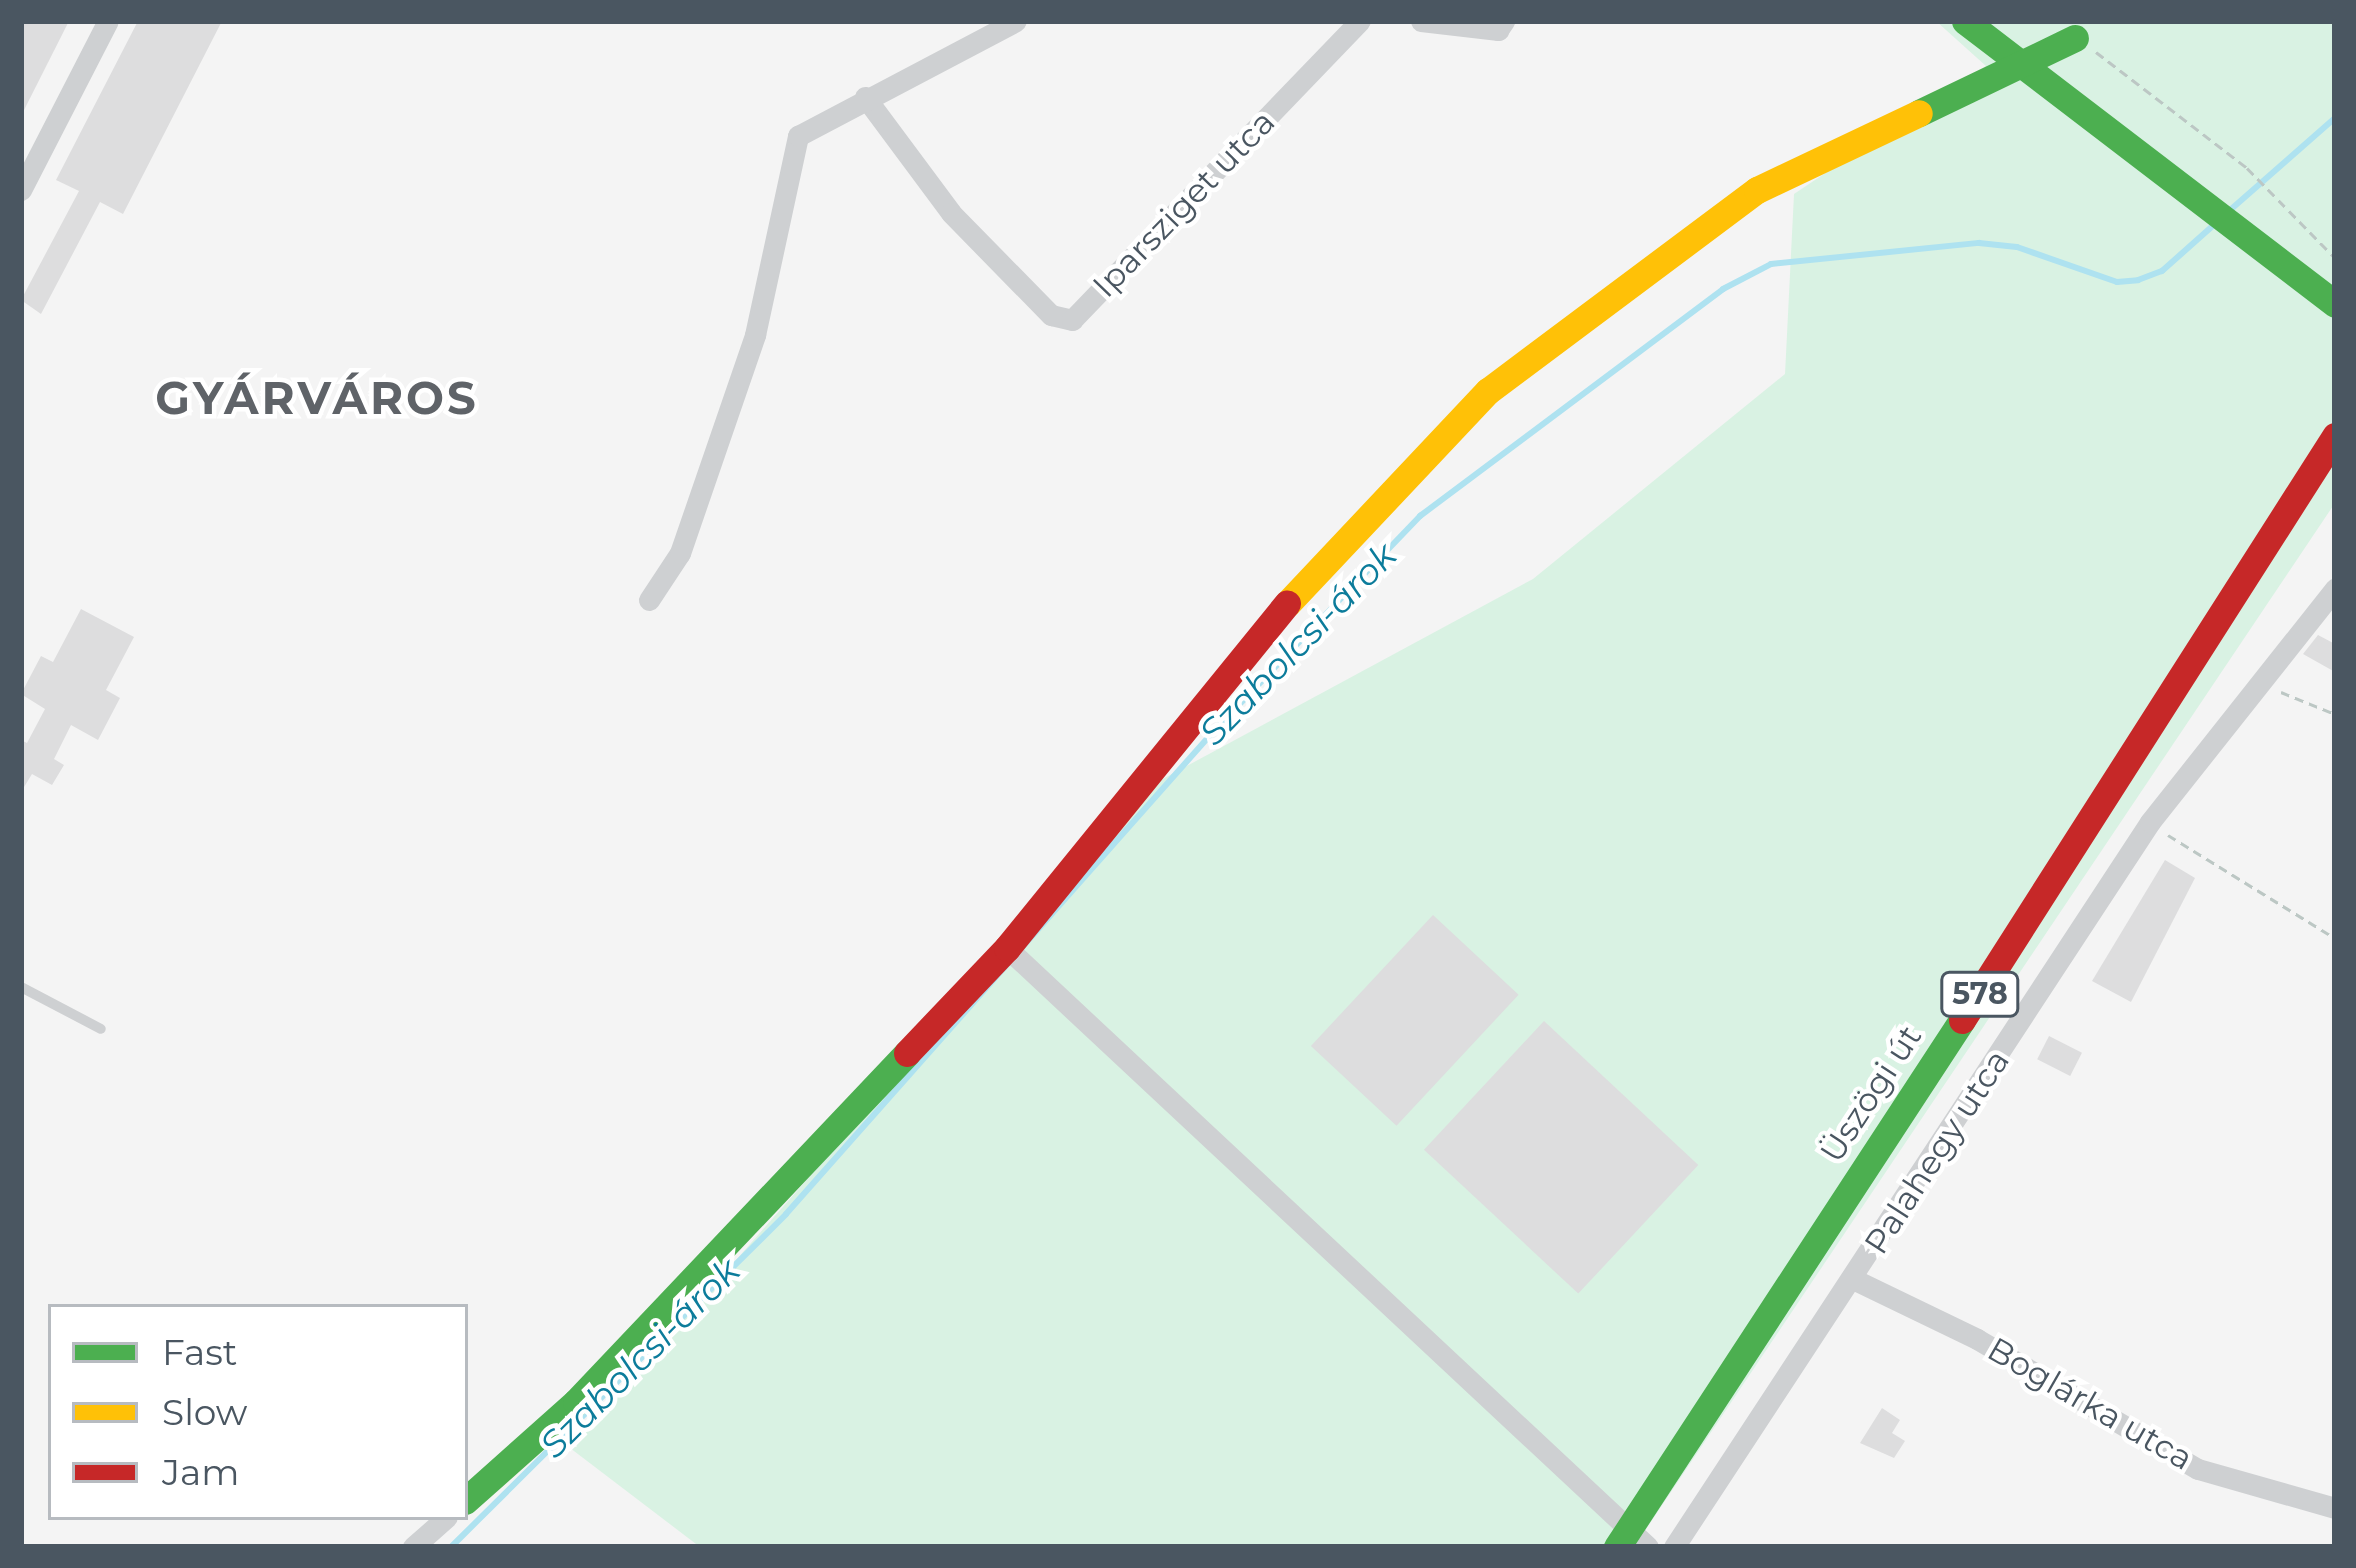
<!DOCTYPE html>
<html>
<head>
<meta charset="utf-8">
<style>
	body { margin:0 }
	#map { position:relative; width:2356px; height:1568px; overflow:hidden; background:#f4f4f4; font-family:Montserrat,sans-serif }
	div>[style] { position:absolute }
	.green>* { inset:0; background:#d9f2e3 }
	.stream>* { height:6px; margin:-3px; padding:0 3px; transform-origin:3px; border-radius:3px; background:#aee2f0 }
	.building>* { inset:0; background:#ddddde; transform-origin:0 0 }
	.path>* { height:3px; margin-top:-1.5px; transform-origin:0; background:repeating-linear-gradient(90deg,#bcc7c4 0 9px,transparent 0 15px) }
	.lane>* { height:10px; margin:-5px; padding:0 5px; transform-origin:5px; border-radius:5px; background:#ced0d2 }
	.street>* { height:21px; margin:-10.5px; padding:0 10.5px; transform-origin:10.5px; border-radius:10.5px; background:#ced0d2 }
	.fast>* { height:27px; margin:-13.5px; padding:0 13.5px; transform-origin:13.5px; border-radius:13.5px; background:#4caf50 }
	.slow>* { height:27px; margin:-13.5px; padding:0 13.5px; transform-origin:13.5px; border-radius:13.5px; background:#ffc107 }
	.jam>* { height:27px; margin:-13.5px; padding:0 13.5px; transform-origin:13.5px; border-radius:13.5px; background:#c62828 }
	span { translate:-50% -50%; white-space:nowrap; text-align:center; line-height:1.15; -webkit-text-stroke:9px #fff; paint-order:stroke }
	.shield-label span { padding:3px 9px; background:#fff; border:3px solid; border-radius:9px; -webkit-text-stroke-width:0 }
	.shield-label { font-size:30px; color:#4a5661; font-weight:700 }
	.street-label { font-size:33px; color:#4a5661 }
	.water-label { font-size:36px; color:#0c7c9b; font-style:italic }
	.district-label { font-size:45px; color:#5f6368; font-weight:700; letter-spacing:3px }
	.frame { position:absolute; inset:0; border:24px solid #4a5661; pointer-events:none }
	.legend { position:absolute; left:48px; top:1304px; width:420px; height:216px; box-sizing:border-box; background:#fff; border:3px solid #b7bbc0; margin:0; padding:15px 21px; list-style:none; font-size:36px; color:#4a5661 }
	.legend li { display:flex; align-items:center; gap:24px; height:60px }
	.legend b { width:60px; border:3px solid #b7bbc0 }
</style>
</head>
<body>
<div id="map">
	<div class="green">
		<div style="clip-path:polygon(1936px 21px,2335px 21px,2335px 503px,1634px 1547px,700px 1547px,570px 1448px,1159px 781px,1533px 579px,1785px 374px,1794px 194px,1986px 66px)"></div>
	</div>
	<div class="stream">
		<div style="left:2229px;top:211px;width:141px;rotate:-41.3deg"></div>
		<div style="left:451px;top:1547px;width:472px;rotate:-44.8deg"></div>
		<div style="left:786px;top:1214px;width:643px;rotate:-48.47deg"></div>
		<div style="left:1212px;top:733px;width:301px;rotate:-46.2deg"></div>
		<div style="left:1420px;top:516px;width:379px;rotate:-36.8deg"></div>
		<div style="left:1723px;top:289px;width:54px;rotate:-27.5deg"></div>
		<div style="left:1771px;top:264px;width:209px;rotate:-5.8deg"></div>
		<div style="left:1979px;top:243px;width:38px;rotate:6deg"></div>
		<div style="left:2017px;top:247px;width:106px;rotate:19.3deg"></div>
		<div style="left:2117px;top:282px;width:21px;rotate:-5deg"></div>
		<div style="left:2138px;top:280px;width:26px;rotate:-21deg"></div>
		<div style="left:2162px;top:271px;width:71px;rotate:-41.6deg"></div>
	</div>
	<div class="building">
		<div style="clip-path:polygon(21px 21px,69px 21px,21px 116px)"></div>
		<div style="clip-path:polygon(138px 21px,222px 21px,123px 214px,100px 202px,41px 314px,21px 300px,79px 191px,56px 180px)"></div>
		<div style="clip-path:polygon(81px 609px,134px 637px,106px 690px,120px 698px,98px 740px,71px 725px,54px 759px,64px 765px,52px 785px,32px 774px,21px 792px,21px 740px,27px 743px,45px 709px,21px 694px,41px 656px,53px 662px)"></div>
		<div style="clip-path:polygon(2318px 635px,2335px 644px,2335px 672px,2303px 654px)"></div>
		<div style="clip-path:polygon(2165px 860px,2195px 878px,2131px 1002px,2092px 981px)"></div>
		<div style="left:1433px;top:915px;width:117px;height:179px;rotate:43deg"></div>
		<div style="left:1544px;top:1021px;width:211px;height:176px;rotate:43deg"></div>
		<div style="left:2049px;top:1036px;width:37px;height:26px;rotate:27deg"></div>
		<div style="clip-path:polygon(1882px 1408px,1900px 1420px,1892px 1433px,1905px 1441px,1894px 1458px,1860px 1443px)"></div>
	</div>
	<div class="path">
		<div style="left:2096px;top:52px;width:190px;rotate:37.5deg"></div>
		<div style="left:2247px;top:168px;width:126px;rotate:45.6deg"></div>
		<div style="left:2281px;top:692px;width:58px;rotate:22.2deg"></div>
		<div style="left:2168px;top:835px;width:196px;rotate:31.7deg"></div>
	</div>
	<div class="lane">
		<div style="left:21px;top:987px;width:90px;rotate:27.7deg"></div>
	</div>
	<div class="street">
		<div style="left:1421px;top:21px;width:78px;rotate:6.7deg"></div>
		<div style="left:1498px;top:30px;width:11px;rotate:-56deg"></div>
		<div style="left:865px;top:97px;width:144px;rotate:53.4deg"></div>
		<div style="left:951px;top:213px;width:143px;rotate:45.6deg"></div>
		<div style="left:1051px;top:315px;width:22px;rotate:13deg"></div>
		<div style="left:1072px;top:320px;width:415px;rotate:-46.1deg"></div>
		<div style="left:21px;top:190px;width:190px;rotate:-62.8deg"></div>
		<div style="left:649px;top:600px;width:56px;rotate:-56.6deg"></div>
		<div style="left:680px;top:553px;width:231px;rotate:-71deg"></div>
		<div style="left:755px;top:335px;width:204px;rotate:-77.8deg"></div>
		<div style="left:798px;top:136px;width:246px;rotate:-27.8deg"></div>
		<div style="left:1007px;top:948px;width:877px;rotate:43.06deg"></div>
		<div style="left:1853px;top:1279px;width:138px;rotate:25.8deg"></div>
		<div style="left:1977px;top:1339px;width:256px;rotate:30.5deg"></div>
		<div style="left:2198px;top:1469px;width:142px;rotate:15.9deg"></div>
		<div style="left:413px;top:1547px;width:45px;rotate:-41.4deg"></div>
		<div style="left:1674px;top:1547px;width:867px;rotate:-56.71deg"></div>
		<div style="left:2150px;top:822px;width:298px;rotate:-51.6deg"></div>
	</div>
	<div class="fast">
		<div style="left:1965px;top:21px;width:466px;rotate:37.4deg"></div>
		<div style="left:1919px;top:113px;width:173px;rotate:-25.7deg"></div>
		<div style="left:465px;top:1501px;width:149px;rotate:-41.7deg"></div>
		<div style="left:576px;top:1402px;width:481px;rotate:-46.5deg"></div>
		<div style="left:1617px;top:1547px;width:630px;rotate:-56.79deg"></div>
	</div>
	<div class="slow">
		<div style="left:1287px;top:604px;width:293px;rotate:-46.7deg"></div>
		<div style="left:1488px;top:391px;width:336px;rotate:-36.8deg"></div>
		<div style="left:1757px;top:190px;width:179px;rotate:-25.4deg"></div>
	</div>
	<div class="jam">
		<div style="left:1962px;top:1020px;width:693px;rotate:-57.43deg"></div>
		<div style="left:907px;top:1053px;width:145px;rotate:-46.4deg"></div>
		<div style="left:1007px;top:948px;width:444px;rotate:-50.9deg"></div>
	</div>
	<div class="shield-label">
		<span style="left:1980px;top:994px">578</span>
	</div>
	<div class="street-label">
		<span style="left:1184px;top:204px;rotate:-46deg">Iparsziget utca</span>
		<span style="left:1871px;top:1094px;rotate:-57deg">Üszögi út</span>
		<span style="left:1937px;top:1152px;rotate:-57deg">Palahegy utca</span>
		<span style="left:2090px;top:1404px;rotate:30deg">Boglárka utca</span>
	</div>
	<div class="water-label">
		<span style="left:1298px;top:644px;rotate:-46deg">Szabolcsi-árok</span>
		<span style="left:640px;top:1358px;rotate:-45deg">Szabolcsi-árok</span>
	</div>
	<div class="district-label">
		<span style="left:317px;top:398px">GYÁRVÁROS</span>
	</div>
	<div class="frame"></div>
	<ul class="legend">
	<li><b style="height:15px;background:#4caf50"></b>Fast</li>
	<li><b style="height:15px;background:#ffc107"></b>Slow</li>
	<li><b style="height:15px;background:#c62828"></b>Jam</li>
	</ul>
</div>
</body>
</html>
